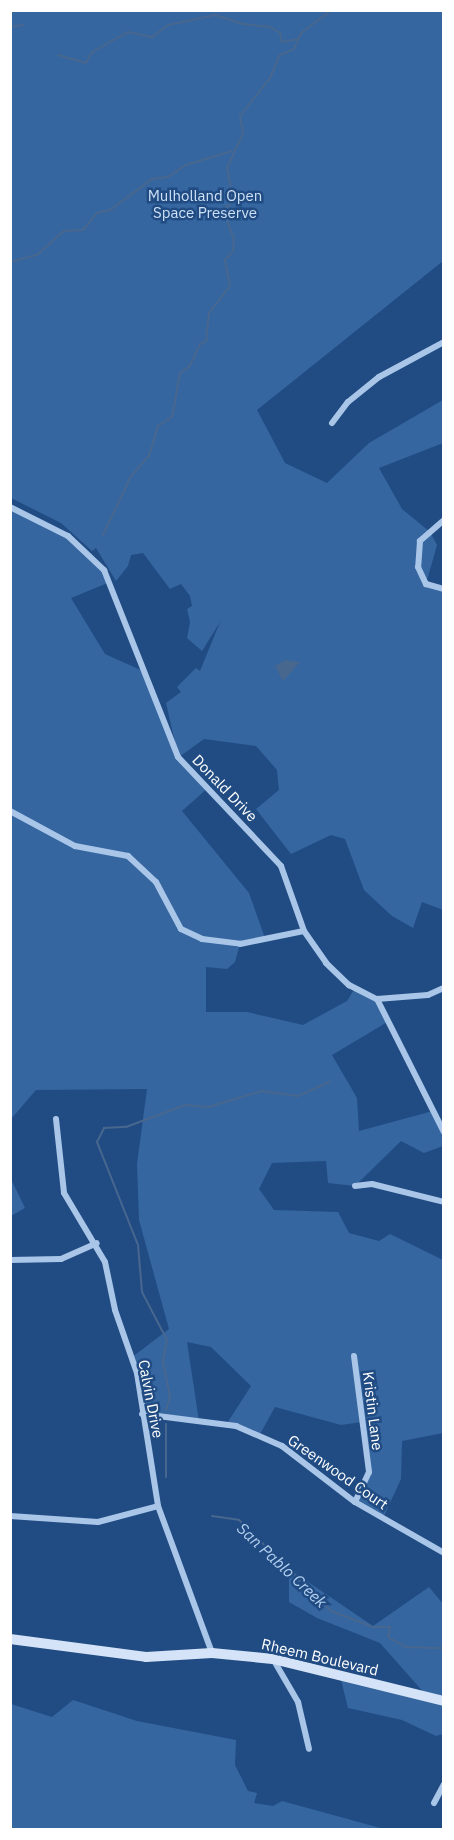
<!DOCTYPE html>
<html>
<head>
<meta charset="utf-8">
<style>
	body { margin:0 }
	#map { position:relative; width:454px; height:1840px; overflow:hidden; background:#214c83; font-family:"IBM Plex Sans",sans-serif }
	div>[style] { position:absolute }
	.green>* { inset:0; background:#3566a0 }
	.water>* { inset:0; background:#48678f }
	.stream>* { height:2px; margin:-1px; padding:0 1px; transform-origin:1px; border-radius:1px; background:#48678f }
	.street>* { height:6px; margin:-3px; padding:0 3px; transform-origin:3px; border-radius:3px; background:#a9c6e8 }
	.secondary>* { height:10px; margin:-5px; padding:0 5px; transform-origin:5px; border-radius:5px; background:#d4e3f7 }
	span { translate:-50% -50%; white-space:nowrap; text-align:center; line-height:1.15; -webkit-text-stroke:5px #214c83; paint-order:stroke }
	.park-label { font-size:15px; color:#cde0f6 }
	.street-label { font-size:15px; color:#fff }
	.water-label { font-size:16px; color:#b4d0f0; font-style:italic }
	.frame { position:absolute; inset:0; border:12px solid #fff; pointer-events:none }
</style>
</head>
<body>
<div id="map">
	<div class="green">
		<div style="clip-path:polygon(11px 11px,443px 11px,443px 261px,257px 410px,285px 463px,327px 483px,369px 443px,443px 400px,443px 443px,379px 468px,402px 509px,430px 532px,437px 545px,426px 584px,443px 589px,443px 910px,422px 902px,413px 928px,392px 916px,364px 890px,345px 839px,331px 835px,291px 854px,256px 809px,279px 790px,277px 770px,256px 746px,204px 739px,179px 757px,209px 787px,182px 811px,249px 893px,266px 941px,240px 944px,235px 962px,227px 969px,206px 967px,206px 1012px,247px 1012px,303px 1025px,347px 1001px,355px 988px,377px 999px,389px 1021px,332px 1055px,357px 1098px,359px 1131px,433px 1111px,443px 1132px,443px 1146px,424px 1153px,401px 1141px,355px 1186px,328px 1183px,326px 1161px,272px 1163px,259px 1189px,274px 1210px,338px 1212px,349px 1233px,379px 1241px,390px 1234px,443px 1260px,443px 1433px,402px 1441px,401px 1479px,383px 1518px,355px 1502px,369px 1472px,362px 1422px,341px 1425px,275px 1407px,259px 1436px,226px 1425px,251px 1386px,211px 1347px,187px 1342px,199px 1421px,142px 1414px,131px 1358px,169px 1329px,139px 1220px,137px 1164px,147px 1089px,36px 1090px,11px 1119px,11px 507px,68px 536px,104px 570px,110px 582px,71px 598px,105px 654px,145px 672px,177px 751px,166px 703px,181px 692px,177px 687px,196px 668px,200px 671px,220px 622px,202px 651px,187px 638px,190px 622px,187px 609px,192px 606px,190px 596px,181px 584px,170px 589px,143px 553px,131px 555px,128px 566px,116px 581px,96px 548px,92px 551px,61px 523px,11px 498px)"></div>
		<div style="clip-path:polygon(11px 1179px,25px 1208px,11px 1216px,10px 1216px)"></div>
		<div style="clip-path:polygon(289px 1569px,373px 1626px,429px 1587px,443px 1604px,443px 1734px,436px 1736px,402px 1720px,348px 1708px,340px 1676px,426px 1695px,380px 1643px,317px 1618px,289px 1602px)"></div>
		<div style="clip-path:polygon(73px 1700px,137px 1721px,236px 1740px,235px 1765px,248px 1791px,257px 1793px,254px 1803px,273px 1806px,282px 1801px,384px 1829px,11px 1829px,11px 1704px,52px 1717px)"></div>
	</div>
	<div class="water">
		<div style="clip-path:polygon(285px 660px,300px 662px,283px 681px,275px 666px)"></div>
	</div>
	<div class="stream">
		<div style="left:10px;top:27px;width:13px;rotate:-9deg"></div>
		<div style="left:58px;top:55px;width:29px;rotate:16deg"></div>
		<div style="left:86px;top:63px;width:13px;rotate:-61deg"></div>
		<div style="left:92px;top:52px;width:41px;rotate:-29.1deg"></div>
		<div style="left:128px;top:32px;width:25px;rotate:12deg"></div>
		<div style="left:152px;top:37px;width:20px;rotate:-37deg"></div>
		<div style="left:168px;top:25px;width:48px;rotate:-12deg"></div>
		<div style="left:215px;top:15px;width:29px;rotate:18deg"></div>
		<div style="left:243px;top:24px;width:27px;rotate:6deg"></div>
		<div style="left:270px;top:27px;width:12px;rotate:31deg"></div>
		<div style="left:280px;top:33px;width:9px;rotate:77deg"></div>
		<div style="left:282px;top:42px;width:16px;rotate:-11deg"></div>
		<div style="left:10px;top:262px;width:28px;rotate:-15deg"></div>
		<div style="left:37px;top:255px;width:36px;rotate:-42deg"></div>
		<div style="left:64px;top:231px;width:19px;rotate:-3deg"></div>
		<div style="left:83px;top:230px;width:22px;rotate:-51deg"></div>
		<div style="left:97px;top:213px;width:13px;rotate:-13deg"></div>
		<div style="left:110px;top:210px;width:52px;rotate:-36.4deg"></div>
		<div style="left:152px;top:179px;width:16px;rotate:-7deg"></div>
		<div style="left:168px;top:177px;width:22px;rotate:-34deg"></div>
		<div style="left:186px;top:165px;width:48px;rotate:-16.9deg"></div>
		<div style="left:103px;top:535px;width:65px;rotate:-64.6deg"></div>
		<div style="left:131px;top:476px;width:27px;rotate:-48deg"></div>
		<div style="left:149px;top:456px;width:31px;rotate:-73deg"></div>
		<div style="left:158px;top:426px;width:17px;rotate:-33deg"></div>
		<div style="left:172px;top:417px;width:45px;rotate:-79.7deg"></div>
		<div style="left:180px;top:373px;width:11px;rotate:-34deg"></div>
		<div style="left:189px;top:367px;width:25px;rotate:-64deg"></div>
		<div style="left:200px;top:344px;width:7px;rotate:-27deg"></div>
		<div style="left:206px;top:341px;width:28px;rotate:-84deg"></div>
		<div style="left:209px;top:313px;width:34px;rotate:-52deg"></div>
		<div style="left:230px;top:286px;width:26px;rotate:-101deg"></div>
		<div style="left:225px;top:260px;width:12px;rotate:-48deg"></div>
		<div style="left:233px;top:251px;width:12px;rotate:-85deg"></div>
		<div style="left:234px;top:239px;width:31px;rotate:-111deg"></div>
		<div style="left:223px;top:210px;width:13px;rotate:-42deg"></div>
		<div style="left:233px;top:201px;width:34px;rotate:-100deg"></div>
		<div style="left:227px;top:168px;width:38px;rotate:-65deg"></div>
		<div style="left:243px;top:133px;width:17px;rotate:-100deg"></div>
		<div style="left:240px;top:116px;width:48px;rotate:-51.7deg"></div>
		<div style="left:270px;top:78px;width:25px;rotate:-67deg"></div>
		<div style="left:280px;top:55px;width:15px;rotate:-23deg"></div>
		<div style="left:294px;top:49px;width:17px;rotate:-66deg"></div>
		<div style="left:301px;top:33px;width:39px;rotate:-37deg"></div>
		<div style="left:166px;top:1410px;width:14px;rotate:-73deg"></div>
		<div style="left:170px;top:1397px;width:38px;rotate:-101deg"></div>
		<div style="left:163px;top:1360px;width:20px;rotate:-79deg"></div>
		<div style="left:167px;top:1340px;width:54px;rotate:-117.5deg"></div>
		<div style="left:142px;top:1292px;width:47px;rotate:-94.9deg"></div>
		<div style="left:138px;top:1245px;width:111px;rotate:-111.7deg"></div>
		<div style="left:97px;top:1142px;width:16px;rotate:-63deg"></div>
		<div style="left:104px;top:1128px;width:22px;rotate:-3deg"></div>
		<div style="left:126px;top:1127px;width:63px;rotate:-20.4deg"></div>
		<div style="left:185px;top:1105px;width:23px;rotate:5deg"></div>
		<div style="left:208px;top:1107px;width:56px;rotate:-16.5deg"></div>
		<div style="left:262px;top:1091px;width:36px;rotate:8deg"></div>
		<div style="left:298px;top:1096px;width:35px;rotate:-24deg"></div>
		<div style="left:166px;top:1477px;width:53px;rotate:-90deg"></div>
		<div style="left:212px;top:1516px;width:27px;rotate:8deg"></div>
		<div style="left:239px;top:1520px;width:129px;rotate:44.7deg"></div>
		<div style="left:331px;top:1611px;width:45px;rotate:20.9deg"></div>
		<div style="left:373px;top:1627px;width:17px"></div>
		<div style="left:390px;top:1627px;width:10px;rotate:101deg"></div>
		<div style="left:388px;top:1637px;width:21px;rotate:29deg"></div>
		<div style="left:406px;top:1647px;width:38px;rotate:2deg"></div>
	</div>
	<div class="street">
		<div style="left:332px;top:423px;width:26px;rotate:-53deg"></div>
		<div style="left:348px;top:402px;width:40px;rotate:-39deg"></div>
		<div style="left:379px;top:377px;width:74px;rotate:-28.3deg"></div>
		<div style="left:10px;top:507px;width:65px;rotate:26.6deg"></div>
		<div style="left:68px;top:536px;width:50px;rotate:43.4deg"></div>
		<div style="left:104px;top:570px;width:201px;rotate:68.4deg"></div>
		<div style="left:178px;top:757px;width:150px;rotate:46.6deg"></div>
		<div style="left:281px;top:866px;width:69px;rotate:70.5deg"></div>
		<div style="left:304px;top:931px;width:39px;rotate:55deg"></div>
		<div style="left:326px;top:963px;width:32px;rotate:44deg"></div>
		<div style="left:349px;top:985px;width:31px;rotate:27deg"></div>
		<div style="left:377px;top:999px;width:51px;rotate:-4.5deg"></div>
		<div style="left:428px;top:995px;width:17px;rotate:-24deg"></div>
		<div style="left:444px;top:520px;width:32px;rotate:139deg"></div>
		<div style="left:420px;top:541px;width:26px;rotate:94deg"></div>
		<div style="left:418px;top:567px;width:19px;rotate:65deg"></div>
		<div style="left:426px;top:584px;width:19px;rotate:16deg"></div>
		<div style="left:10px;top:811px;width:74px;rotate:28.3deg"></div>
		<div style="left:75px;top:846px;width:54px;rotate:10.7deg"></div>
		<div style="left:128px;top:856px;width:38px;rotate:43deg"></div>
		<div style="left:156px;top:882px;width:53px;rotate:62deg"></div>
		<div style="left:181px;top:929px;width:23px;rotate:25deg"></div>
		<div style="left:202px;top:939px;width:38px;rotate:7deg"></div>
		<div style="left:240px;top:944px;width:65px;rotate:-11.5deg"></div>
		<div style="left:377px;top:999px;width:149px;rotate:63.3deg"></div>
		<div style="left:56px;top:1119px;width:74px;rotate:83.8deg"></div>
		<div style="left:64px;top:1193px;width:80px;rotate:59.3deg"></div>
		<div style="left:105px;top:1262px;width:49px;rotate:78.2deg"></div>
		<div style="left:115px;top:1310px;width:67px;rotate:70.8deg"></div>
		<div style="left:137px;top:1373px;width:135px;rotate:81deg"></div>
		<div style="left:158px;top:1506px;width:157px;rotate:69.8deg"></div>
		<div style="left:355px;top:1186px;width:17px;rotate:-7deg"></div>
		<div style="left:372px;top:1184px;width:74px;rotate:14deg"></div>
		<div style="left:10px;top:1260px;width:51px;rotate:-1.1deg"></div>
		<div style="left:61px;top:1259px;width:39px;rotate:-24deg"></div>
		<div style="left:354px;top:1356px;width:117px;rotate:82.6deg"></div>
		<div style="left:369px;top:1472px;width:33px;rotate:115deg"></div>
		<div style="left:142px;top:1414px;width:95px;rotate:7.3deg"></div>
		<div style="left:236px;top:1426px;width:50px;rotate:23.5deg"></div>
		<div style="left:282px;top:1446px;width:92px;rotate:37.5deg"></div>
		<div style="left:355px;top:1502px;width:103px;rotate:29.8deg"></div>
		<div style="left:10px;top:1516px;width:88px;rotate:3.9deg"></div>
		<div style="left:98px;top:1522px;width:62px;rotate:-14.9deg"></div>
		<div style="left:273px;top:1659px;width:50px;rotate:59.8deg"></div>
		<div style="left:298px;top:1702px;width:48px;rotate:76.8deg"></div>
		<div style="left:434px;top:1803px;width:21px;rotate:-62deg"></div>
	</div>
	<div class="secondary">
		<div style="left:10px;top:1639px;width:137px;rotate:7.5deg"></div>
		<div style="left:146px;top:1657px;width:66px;rotate:-3.5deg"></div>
		<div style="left:212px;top:1653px;width:61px;rotate:5.6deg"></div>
		<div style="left:273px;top:1659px;width:176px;rotate:13.8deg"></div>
	</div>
	<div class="park-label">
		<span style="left:205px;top:204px">Mulholland Open<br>Space Preserve</span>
	</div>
	<div class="street-label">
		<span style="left:225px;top:788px;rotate:46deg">Donald Drive</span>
		<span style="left:151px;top:1399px;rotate:79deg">Calvin Drive</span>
		<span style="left:373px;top:1411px;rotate:83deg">Kristin Lane</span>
		<span style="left:338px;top:1472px;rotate:35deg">Greenwood Court</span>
		<span style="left:320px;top:1657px;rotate:13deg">Rheem Boulevard</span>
	</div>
	<div class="water-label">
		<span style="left:282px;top:1565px;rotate:43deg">San Pablo Creek</span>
	</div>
	<div class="frame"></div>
</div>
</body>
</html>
